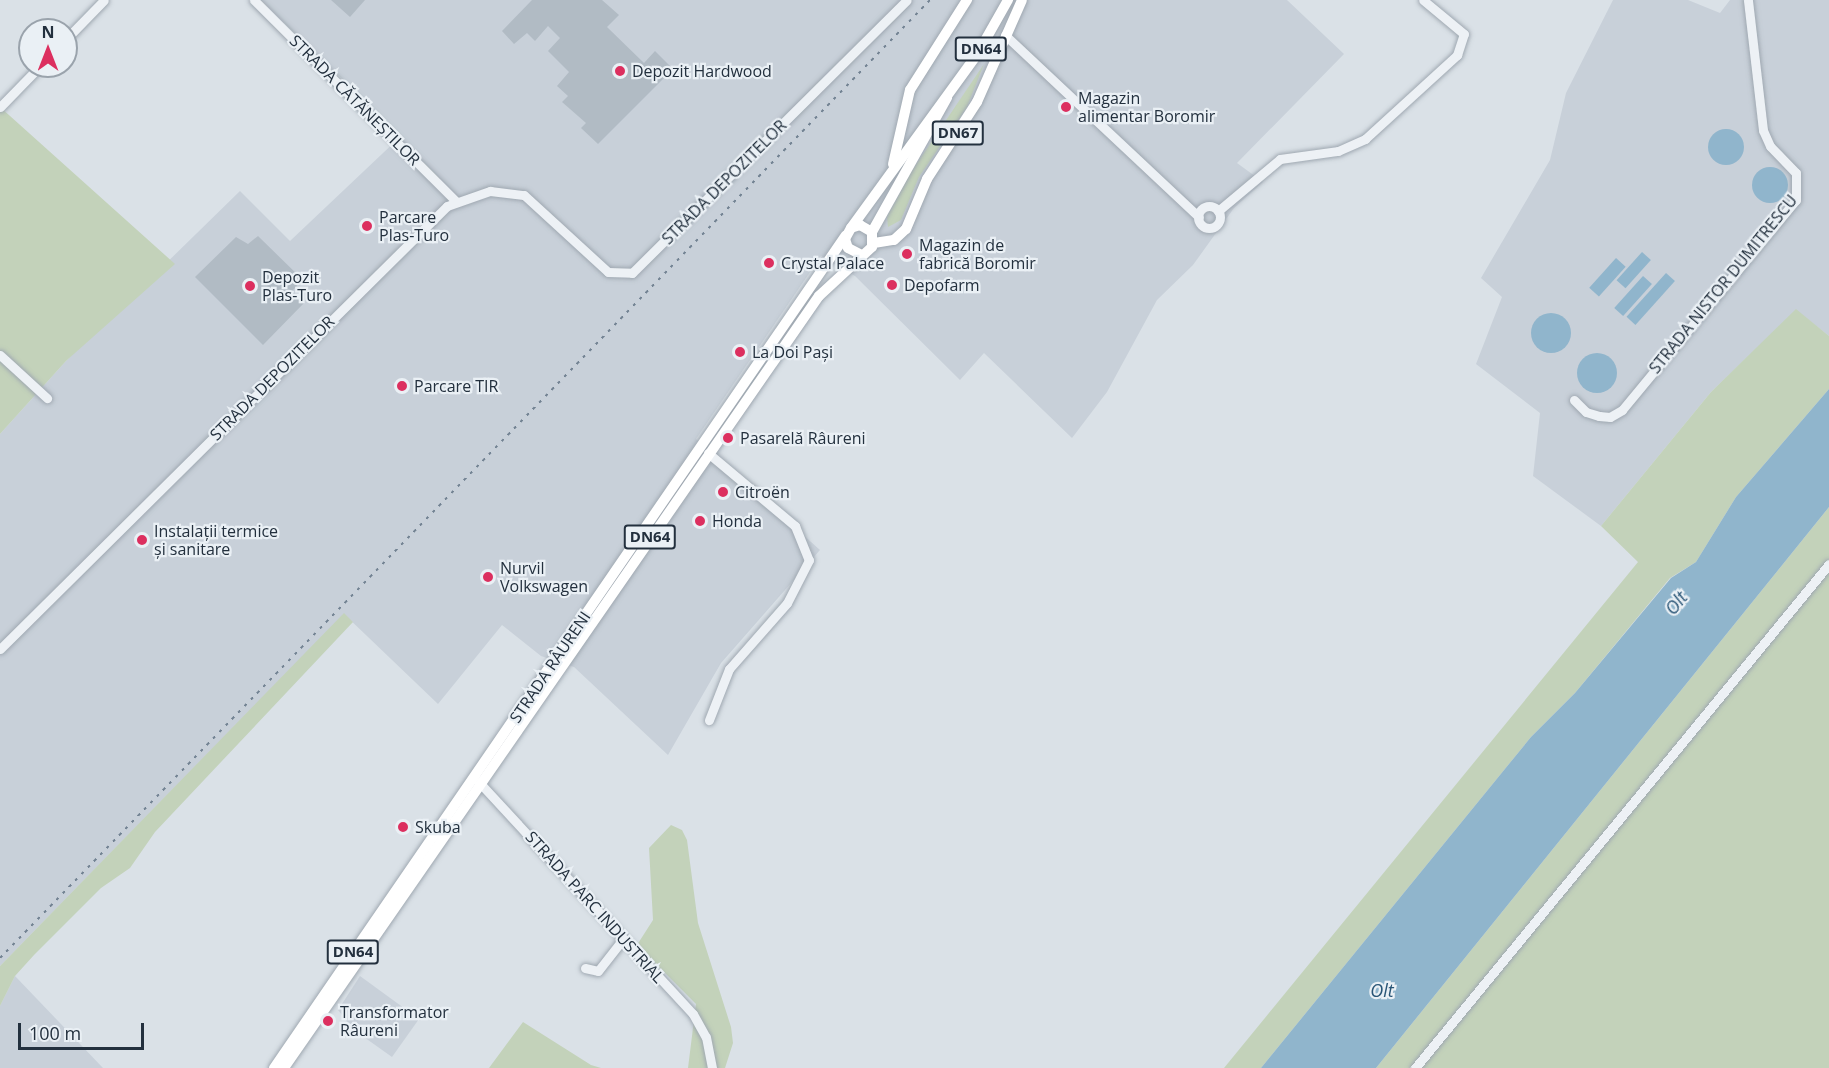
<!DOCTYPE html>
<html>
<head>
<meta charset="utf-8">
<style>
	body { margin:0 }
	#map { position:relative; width:1829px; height:1068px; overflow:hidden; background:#dae1e7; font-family:"Open Sans",sans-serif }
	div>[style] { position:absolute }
	.built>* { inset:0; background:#c8d0d9 }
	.green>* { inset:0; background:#c3d2ba }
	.water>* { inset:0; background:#90b5cc; transform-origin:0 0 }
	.round { border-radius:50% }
	.building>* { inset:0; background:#b1bbc4 }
	.roads { filter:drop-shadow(0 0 2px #9fa8b1) drop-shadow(0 0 2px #9fa8b1) }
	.minor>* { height:9px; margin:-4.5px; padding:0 4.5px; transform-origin:4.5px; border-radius:4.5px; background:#edf1f5 }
	.minor>.ring { margin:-4.5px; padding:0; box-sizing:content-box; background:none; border:9px solid #edf1f5; border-radius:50% }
	.major>* { height:10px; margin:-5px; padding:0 5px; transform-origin:5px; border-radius:5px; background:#fff }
	.rail>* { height:2px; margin-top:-1px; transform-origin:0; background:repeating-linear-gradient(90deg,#728292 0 3px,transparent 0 9px) }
	.dots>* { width:16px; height:16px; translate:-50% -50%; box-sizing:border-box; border:3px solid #eaf0f5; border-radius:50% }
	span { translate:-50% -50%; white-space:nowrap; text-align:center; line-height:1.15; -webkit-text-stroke:4.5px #eaf0f5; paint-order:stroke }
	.shield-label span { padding:2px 4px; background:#eaf0f5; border:2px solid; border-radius:4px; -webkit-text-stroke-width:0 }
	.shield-label { font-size:15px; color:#23303e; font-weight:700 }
	.poi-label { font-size:16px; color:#23303e }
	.left { translate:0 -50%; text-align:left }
	.street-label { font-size:16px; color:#23303e }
	.water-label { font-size:18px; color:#295576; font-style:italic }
	.north { position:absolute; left:18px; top:18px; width:60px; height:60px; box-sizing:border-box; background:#eaf0f5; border:2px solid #9aa3ac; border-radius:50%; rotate:0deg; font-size:16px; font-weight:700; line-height:24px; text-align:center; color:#23303e }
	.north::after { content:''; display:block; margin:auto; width:21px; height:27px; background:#dc2f5f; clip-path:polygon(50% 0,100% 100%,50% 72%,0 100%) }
	.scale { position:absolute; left:18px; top:1023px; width:126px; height:27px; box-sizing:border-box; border:3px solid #23303e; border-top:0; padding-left:8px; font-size:18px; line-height:21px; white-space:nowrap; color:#23303e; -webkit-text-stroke:4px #eaf0f5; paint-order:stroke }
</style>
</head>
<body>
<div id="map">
	<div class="built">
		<div style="clip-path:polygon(261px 0,1287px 0,1344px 54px,1237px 163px,1263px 182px,1234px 208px,1193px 265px,1157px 300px,1107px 392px,1072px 438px,984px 353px,960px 380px,855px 276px,821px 256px,696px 439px,820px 550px,721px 663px,668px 755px,574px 667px,541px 656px,502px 625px,438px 704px,344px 614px,0 966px,0 434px,66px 361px,240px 191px,290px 241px,401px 136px)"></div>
		<div style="clip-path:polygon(1613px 0,1688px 0,1720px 13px,1730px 0,1829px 0,1829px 336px,1796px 310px,1711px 392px,1601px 526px,1533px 476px,1540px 413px,1476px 364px,1502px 297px,1481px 278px,1550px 160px,1566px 93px)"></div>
		<div style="clip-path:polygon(15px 976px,103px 1068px,0 1068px,0 1006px)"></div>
		<div style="clip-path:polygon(360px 976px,419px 1019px,392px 1057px,354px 1030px,338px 1010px)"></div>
	</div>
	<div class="green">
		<div style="clip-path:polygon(984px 64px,967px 107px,919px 177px,901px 220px,888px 227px,887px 217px,911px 172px)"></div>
		<div style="clip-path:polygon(0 107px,175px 264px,66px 361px,0 434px)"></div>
		<div style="clip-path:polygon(1796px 309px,1829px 336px,1829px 389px,1736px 497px,1696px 562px,1670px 578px,1575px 693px,1531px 737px,1261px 1068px,1224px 1068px,1638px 562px,1601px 526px,1711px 392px)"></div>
		<div style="clip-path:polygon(1829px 507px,1829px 1068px,1376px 1068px)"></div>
		<div style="clip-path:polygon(344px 613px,353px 622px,155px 832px,130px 868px,101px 888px,34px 955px,15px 976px,0 1006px,0 966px)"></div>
		<div style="clip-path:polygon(671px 825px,682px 830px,687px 840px,698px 923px,731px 1027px,733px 1043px,725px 1068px,688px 1068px,696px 1004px,637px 945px,653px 920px,649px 848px)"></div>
		<div style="clip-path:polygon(523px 1022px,591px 1065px,601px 1068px,489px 1068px)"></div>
	</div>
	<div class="water">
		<div class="round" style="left:1708px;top:129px;width:36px;height:36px"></div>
		<div class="round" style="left:1752px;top:167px;width:36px;height:36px"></div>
		<div style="left:1642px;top:252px;width:12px;height:38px;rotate:42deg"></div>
		<div style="left:1616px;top:258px;width:13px;height:40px;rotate:42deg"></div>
		<div style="left:1666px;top:273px;width:12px;height:59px;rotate:42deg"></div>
		<div style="left:1643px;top:276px;width:12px;height:43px;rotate:42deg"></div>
		<div class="round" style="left:1531px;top:313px;width:40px;height:40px"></div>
		<div class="round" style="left:1577px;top:353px;width:40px;height:40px"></div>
		<div style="clip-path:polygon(1829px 389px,1829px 507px,1376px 1068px,1261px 1068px,1531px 737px,1575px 693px,1671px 578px,1696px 562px,1736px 497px)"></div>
	</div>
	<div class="building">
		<div style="clip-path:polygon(331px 0,365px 0,350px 17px)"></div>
		<div style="clip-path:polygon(532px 0,602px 0,619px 15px,607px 27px,644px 63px,655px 51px,673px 69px,598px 144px,581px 128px,586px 123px,562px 102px,568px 96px,557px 86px,569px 72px,548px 51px,560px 38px,548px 26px,535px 41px,527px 33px,514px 44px,502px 31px)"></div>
		<div style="clip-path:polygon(258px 236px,303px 280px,292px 291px,304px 303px,263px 345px,195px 277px,236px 237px,248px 244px)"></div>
	</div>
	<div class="roads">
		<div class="minor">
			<div style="left:254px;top:0;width:285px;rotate:44.9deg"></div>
			<div style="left:1005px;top:35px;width:266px;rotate:43.2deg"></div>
			<div style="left:66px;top:39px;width:54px;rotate:-45.7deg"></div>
			<div style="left:0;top:107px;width:57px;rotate:-45.7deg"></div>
			<div class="ring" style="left:1198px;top:206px;width:13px;height:13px"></div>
			<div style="left:1218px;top:211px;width:81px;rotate:-40deg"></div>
			<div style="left:1280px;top:159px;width:59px;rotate:-7.9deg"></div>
			<div style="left:1338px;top:151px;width:30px;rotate:-24deg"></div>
			<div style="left:1365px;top:139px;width:125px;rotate:-42.4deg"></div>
			<div style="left:1457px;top:55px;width:22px;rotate:-72deg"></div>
			<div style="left:1464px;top:34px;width:53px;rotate:-140.3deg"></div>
			<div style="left:0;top:355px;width:64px;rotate:42.5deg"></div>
			<div style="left:1574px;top:400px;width:17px;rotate:45deg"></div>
			<div style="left:1586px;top:412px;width:14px;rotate:17deg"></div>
			<div style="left:1599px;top:416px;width:11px;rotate:5deg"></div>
			<div style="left:1610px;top:417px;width:14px;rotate:-30deg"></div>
			<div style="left:1622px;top:410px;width:273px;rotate:-50.4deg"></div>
			<div style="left:1796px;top:200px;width:27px;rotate:-90deg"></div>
			<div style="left:1796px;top:173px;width:37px;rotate:-134deg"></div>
			<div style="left:1770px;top:146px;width:17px;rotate:-114deg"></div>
			<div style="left:1763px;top:130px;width:131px;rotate:-96.6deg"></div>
			<div style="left:708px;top:453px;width:114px;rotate:40deg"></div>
			<div style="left:795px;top:526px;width:37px;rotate:68deg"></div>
			<div style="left:809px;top:560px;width:48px;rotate:117.1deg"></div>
			<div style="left:787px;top:603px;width:88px;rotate:131.3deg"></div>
			<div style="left:729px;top:669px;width:55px;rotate:111.4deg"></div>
			<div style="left:0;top:649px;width:629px;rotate:-44.74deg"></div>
			<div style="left:447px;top:206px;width:46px;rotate:-19.2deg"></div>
			<div style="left:490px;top:191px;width:34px;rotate:7deg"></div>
			<div style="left:524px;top:195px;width:114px;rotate:42.5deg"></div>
			<div style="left:608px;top:272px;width:24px;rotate:2deg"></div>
			<div style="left:632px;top:273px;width:387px;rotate:-44.8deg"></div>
			<div style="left:478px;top:781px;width:317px;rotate:47.3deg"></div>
			<div style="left:693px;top:1014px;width:26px;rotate:61deg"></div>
			<div style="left:706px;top:1037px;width:32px;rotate:79deg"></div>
			<div style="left:585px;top:968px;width:13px;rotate:13deg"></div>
			<div style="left:598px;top:971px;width:41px;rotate:-52deg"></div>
			<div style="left:1415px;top:1068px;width:652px;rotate:-50.6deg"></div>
		</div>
		<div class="major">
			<div style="left:893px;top:164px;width:76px;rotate:-77.1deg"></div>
			<div style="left:910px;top:90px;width:107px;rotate:-57.7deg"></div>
			<div style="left:851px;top:228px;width:216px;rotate:-54deg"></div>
			<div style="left:978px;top:53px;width:61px;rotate:-60.5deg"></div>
			<div style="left:872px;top:232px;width:154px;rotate:-60.8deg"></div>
			<div style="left:874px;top:243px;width:20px;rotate:-9deg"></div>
			<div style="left:894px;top:240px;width:16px;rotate:-43deg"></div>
			<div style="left:906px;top:229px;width:54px;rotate:-67.2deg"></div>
			<div style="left:927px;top:179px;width:92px;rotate:-57deg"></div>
			<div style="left:977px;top:102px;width:111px;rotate:-66.2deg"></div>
			<div style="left:274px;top:1068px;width:1010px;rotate:-55.52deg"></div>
			<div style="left:284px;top:1068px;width:939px;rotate:-55.28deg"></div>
			<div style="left:819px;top:296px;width:72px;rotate:-42.8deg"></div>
			<div style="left:872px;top:247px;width:15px;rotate:-90deg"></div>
			<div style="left:872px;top:232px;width:14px;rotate:-150deg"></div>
			<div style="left:860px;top:225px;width:9px;rotate:162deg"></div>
			<div style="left:851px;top:228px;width:13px;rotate:119deg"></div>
			<div style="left:845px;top:239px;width:9px;rotate:72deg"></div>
			<div style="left:848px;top:248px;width:13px;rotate:27deg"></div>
		</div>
	</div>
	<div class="rail">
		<div style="left:0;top:958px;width:1335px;rotate:-45.85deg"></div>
	</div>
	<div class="dots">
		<div style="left:620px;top:71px;background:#dc2f5f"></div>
		<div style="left:1066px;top:107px;background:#dc2f5f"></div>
		<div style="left:367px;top:226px;background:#dc2f5f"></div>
		<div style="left:907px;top:254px;background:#dc2f5f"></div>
		<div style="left:769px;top:263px;background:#dc2f5f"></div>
		<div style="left:892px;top:285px;background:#dc2f5f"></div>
		<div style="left:250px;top:286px;background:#dc2f5f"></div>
		<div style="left:740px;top:352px;background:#dc2f5f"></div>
		<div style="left:402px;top:386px;background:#dc2f5f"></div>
		<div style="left:728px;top:438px;background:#dc2f5f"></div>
		<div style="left:723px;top:492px;background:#dc2f5f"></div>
		<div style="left:700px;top:521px;background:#dc2f5f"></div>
		<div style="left:142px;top:540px;background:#dc2f5f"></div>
		<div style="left:488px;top:577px;background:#dc2f5f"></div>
		<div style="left:403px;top:827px;background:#dc2f5f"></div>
		<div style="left:328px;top:1021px;background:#dc2f5f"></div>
	</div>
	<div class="shield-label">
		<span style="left:981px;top:49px">DN64</span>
		<span style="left:958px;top:133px">DN67</span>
		<span style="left:650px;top:537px">DN64</span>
		<span style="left:353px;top:952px">DN64</span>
	</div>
	<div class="poi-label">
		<span class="left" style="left:632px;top:71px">Depozit Hardwood</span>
		<span class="left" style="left:1078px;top:107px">Magazin<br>alimentar Boromir</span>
		<span class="left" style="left:379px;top:226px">Parcare<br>Plas-Turo</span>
		<span class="left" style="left:919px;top:254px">Magazin de<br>fabrică Boromir</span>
		<span class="left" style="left:781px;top:263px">Crystal Palace</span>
		<span class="left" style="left:262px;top:286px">Depozit<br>Plas-Turo</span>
		<span class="left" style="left:904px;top:285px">Depofarm</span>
		<span class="left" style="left:752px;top:352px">La Doi Pași</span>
		<span class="left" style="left:414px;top:386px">Parcare TIR</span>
		<span class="left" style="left:740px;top:438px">Pasarelă Râureni</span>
		<span class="left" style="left:735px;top:492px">Citroën</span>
		<span class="left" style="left:712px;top:521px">Honda</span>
		<span class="left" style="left:154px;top:540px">Instalații termice<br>și sanitare</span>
		<span class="left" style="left:500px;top:577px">Nurvil<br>Volkswagen</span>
		<span class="left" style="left:415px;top:827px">Skuba</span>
		<span class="left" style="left:340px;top:1021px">Transformator<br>Râureni</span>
	</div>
	<div class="street-label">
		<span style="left:355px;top:100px;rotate:45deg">STRADA CĂTĂNEȘTILOR</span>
		<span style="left:724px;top:182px;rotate:-45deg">STRADA DEPOZITELOR</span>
		<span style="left:1723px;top:284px;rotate:-51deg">STRADA NISTOR DUMITRESCU</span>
		<span style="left:272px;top:378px;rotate:-45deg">STRADA DEPOZITELOR</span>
		<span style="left:550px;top:667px;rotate:-56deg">STRADA RÂURENI</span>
		<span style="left:595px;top:907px;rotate:48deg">STRADA PARC INDUSTRIAL</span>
	</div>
	<div class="water-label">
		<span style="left:1676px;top:603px;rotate:-51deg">Olt</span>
		<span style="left:1382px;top:990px">Olt</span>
	</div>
	<div class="north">N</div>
	<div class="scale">100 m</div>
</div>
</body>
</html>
